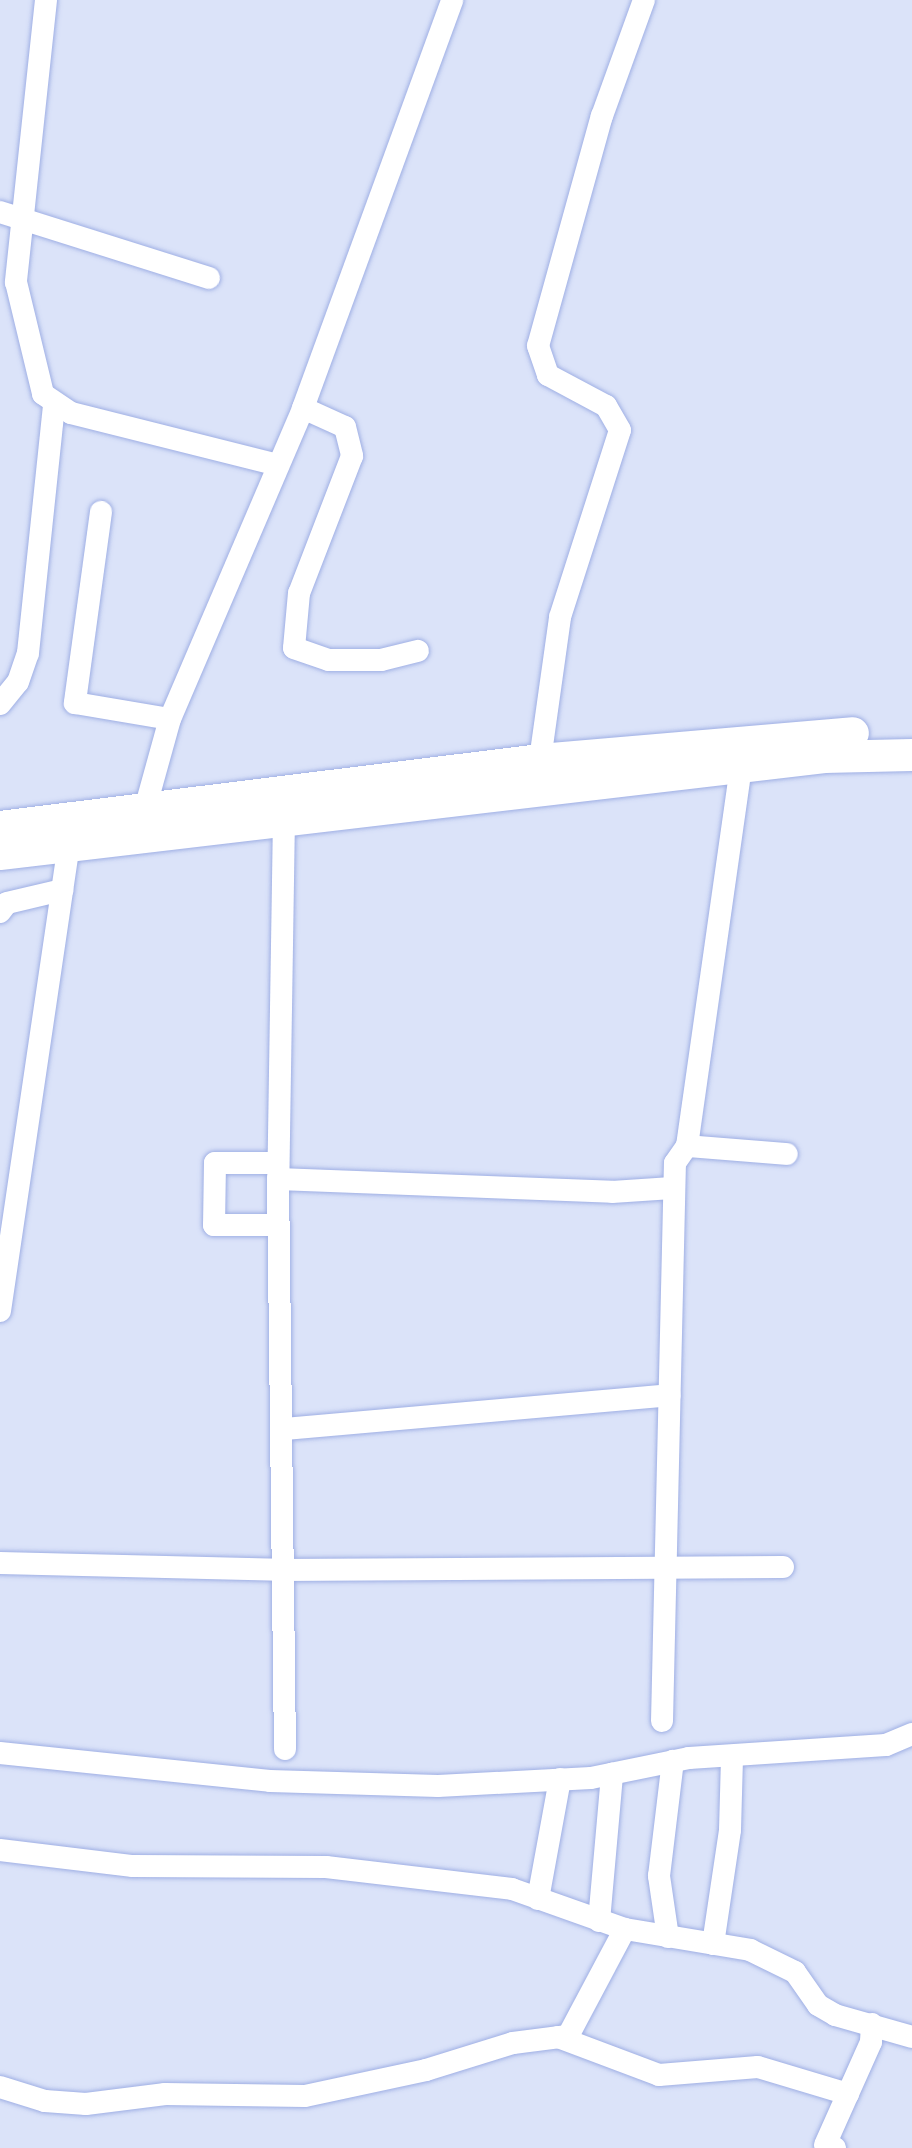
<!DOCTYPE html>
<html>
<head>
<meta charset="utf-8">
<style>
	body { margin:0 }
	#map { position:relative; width:912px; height:2148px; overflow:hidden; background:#dbe3f9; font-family:Jost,sans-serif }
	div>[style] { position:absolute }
	.roads { filter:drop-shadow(0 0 2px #9fafe4) drop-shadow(0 0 2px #9fafe4) }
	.minor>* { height:22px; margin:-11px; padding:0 11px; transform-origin:11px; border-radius:11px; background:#fff }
	.highway>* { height:32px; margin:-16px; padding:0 16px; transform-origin:16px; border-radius:16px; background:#fff }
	span { translate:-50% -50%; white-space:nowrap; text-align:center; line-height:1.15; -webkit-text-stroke:8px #fff; paint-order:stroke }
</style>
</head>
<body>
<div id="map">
	<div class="roads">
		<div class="minor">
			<div style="left:46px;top:0;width:284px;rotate:96.1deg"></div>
			<div style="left:16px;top:282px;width:115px;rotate:76.4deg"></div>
			<div style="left:43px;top:394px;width:34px;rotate:34deg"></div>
			<div style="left:71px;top:413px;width:213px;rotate:14.1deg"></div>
			<div style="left:0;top:212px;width:219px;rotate:17.5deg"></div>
			<div style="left:303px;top:408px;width:46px;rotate:24.3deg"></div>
			<div style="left:345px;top:427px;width:30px;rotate:76deg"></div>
			<div style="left:352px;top:456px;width:147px;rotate:111.1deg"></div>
			<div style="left:299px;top:593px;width:55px;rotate:95.2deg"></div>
			<div style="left:294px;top:648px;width:37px;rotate:19deg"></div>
			<div style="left:329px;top:660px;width:52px"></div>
			<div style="left:381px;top:660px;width:38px;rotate:-14deg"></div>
			<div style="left:101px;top:512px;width:193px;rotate:97.8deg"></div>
			<div style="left:75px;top:703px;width:96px;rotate:9.6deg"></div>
			<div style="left:0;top:704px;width:28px;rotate:-51deg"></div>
			<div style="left:18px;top:682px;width:31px;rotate:-71deg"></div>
			<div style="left:28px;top:653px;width:249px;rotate:-84deg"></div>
			<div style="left:540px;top:760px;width:144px;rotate:-82deg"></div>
			<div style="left:560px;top:617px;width:196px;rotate:-72.2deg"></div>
			<div style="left:620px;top:430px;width:28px;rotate:-120deg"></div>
			<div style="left:606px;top:406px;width:66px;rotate:-151.9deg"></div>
			<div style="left:548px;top:375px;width:31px;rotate:-109deg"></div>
			<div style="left:538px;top:346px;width:239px;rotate:-74.5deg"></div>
			<div style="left:602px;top:116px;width:123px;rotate:-70.1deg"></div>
			<div style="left:145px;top:809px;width:93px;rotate:-74.5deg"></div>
			<div style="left:170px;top:719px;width:338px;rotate:-66.8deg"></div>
			<div style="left:303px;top:408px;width:434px;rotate:-69.9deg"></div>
			<div style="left:284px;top:817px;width:362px;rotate:90.9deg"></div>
			<div style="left:278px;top:1179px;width:334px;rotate:2.2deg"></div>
			<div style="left:612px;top:1192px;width:60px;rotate:-3.8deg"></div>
			<div style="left:0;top:912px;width:11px;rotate:-52deg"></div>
			<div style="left:7px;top:903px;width:57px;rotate:-13.3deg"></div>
			<div style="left:687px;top:1146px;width:384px;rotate:-81.9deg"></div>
			<div style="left:278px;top:1163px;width:63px;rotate:180deg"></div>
			<div style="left:215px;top:1163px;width:62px;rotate:90.9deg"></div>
			<div style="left:214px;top:1225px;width:64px"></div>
			<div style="left:278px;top:1179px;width:570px;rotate:89.3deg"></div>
			<div style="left:0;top:1311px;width:468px;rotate:-81.6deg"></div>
			<div style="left:284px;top:1429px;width:387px;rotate:-5deg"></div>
			<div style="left:0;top:1563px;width:279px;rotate:1.4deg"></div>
			<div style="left:279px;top:1570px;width:504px;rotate:-0.34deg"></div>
			<div style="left:662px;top:1721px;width:558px;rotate:-88.67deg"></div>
			<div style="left:675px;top:1163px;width:21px;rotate:-55deg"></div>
			<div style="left:687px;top:1146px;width:100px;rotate:4.6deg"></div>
			<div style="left:0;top:1753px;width:271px;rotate:5.9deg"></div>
			<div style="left:270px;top:1781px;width:168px;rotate:1.7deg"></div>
			<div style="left:438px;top:1786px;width:153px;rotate:-3deg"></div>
			<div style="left:591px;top:1778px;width:100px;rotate:-11.5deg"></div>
			<div style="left:689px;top:1758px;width:197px;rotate:-3.8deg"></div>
			<div style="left:886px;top:1745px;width:28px;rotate:-23deg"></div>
			<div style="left:0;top:1850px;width:134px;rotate:6.9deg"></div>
			<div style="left:133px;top:1866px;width:193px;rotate:0.3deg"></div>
			<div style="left:326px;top:1867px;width:187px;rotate:6.7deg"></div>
			<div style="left:512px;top:1889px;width:120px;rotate:19.5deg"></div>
			<div style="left:625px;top:1929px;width:127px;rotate:9.5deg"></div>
			<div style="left:750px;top:1950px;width:50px;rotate:26.1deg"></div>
			<div style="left:795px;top:1972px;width:40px;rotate:55.1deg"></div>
			<div style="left:818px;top:2005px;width:20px;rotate:30deg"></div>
			<div style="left:835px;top:2015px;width:80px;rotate:15.9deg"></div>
			<div style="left:538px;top:1899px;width:122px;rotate:-79.6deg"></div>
			<div style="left:599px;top:1921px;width:148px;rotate:-84.9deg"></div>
			<div style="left:668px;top:1937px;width:62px;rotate:-98.4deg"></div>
			<div style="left:659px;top:1876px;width:116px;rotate:-83.1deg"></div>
			<div style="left:713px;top:1944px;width:115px;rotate:-81.5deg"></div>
			<div style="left:730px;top:1830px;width:72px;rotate:-88.4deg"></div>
			<div style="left:558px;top:2037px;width:108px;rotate:20.6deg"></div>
			<div style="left:659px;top:2075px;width:99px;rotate:-4.6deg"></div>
			<div style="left:758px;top:2067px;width:94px;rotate:16.7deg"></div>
			<div style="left:0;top:2087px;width:47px;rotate:17.3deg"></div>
			<div style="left:45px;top:2101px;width:41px;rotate:4.2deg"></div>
			<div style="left:86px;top:2104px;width:80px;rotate:-7.2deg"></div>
			<div style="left:165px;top:2094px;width:140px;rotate:0.8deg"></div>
			<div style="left:305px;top:2096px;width:124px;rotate:-12.1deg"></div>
			<div style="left:426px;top:2070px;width:91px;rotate:-17.2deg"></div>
			<div style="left:513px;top:2043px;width:55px;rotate:-7.3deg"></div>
			<div style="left:568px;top:2036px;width:121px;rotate:-62deg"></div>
			<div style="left:835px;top:2148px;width:10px;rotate:-163deg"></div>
			<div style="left:825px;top:2145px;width:113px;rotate:-65.9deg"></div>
			<div style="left:871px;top:2042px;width:18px;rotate:-87deg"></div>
		</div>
		<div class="highway">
			<div style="left:0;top:827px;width:544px;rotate:-7.07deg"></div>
			<div style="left:540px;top:760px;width:314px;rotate:-4.9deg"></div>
			<div style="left:0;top:854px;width:830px;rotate:-6.71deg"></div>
			<div style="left:824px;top:757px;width:88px;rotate:-1.3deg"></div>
		</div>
	</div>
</div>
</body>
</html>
